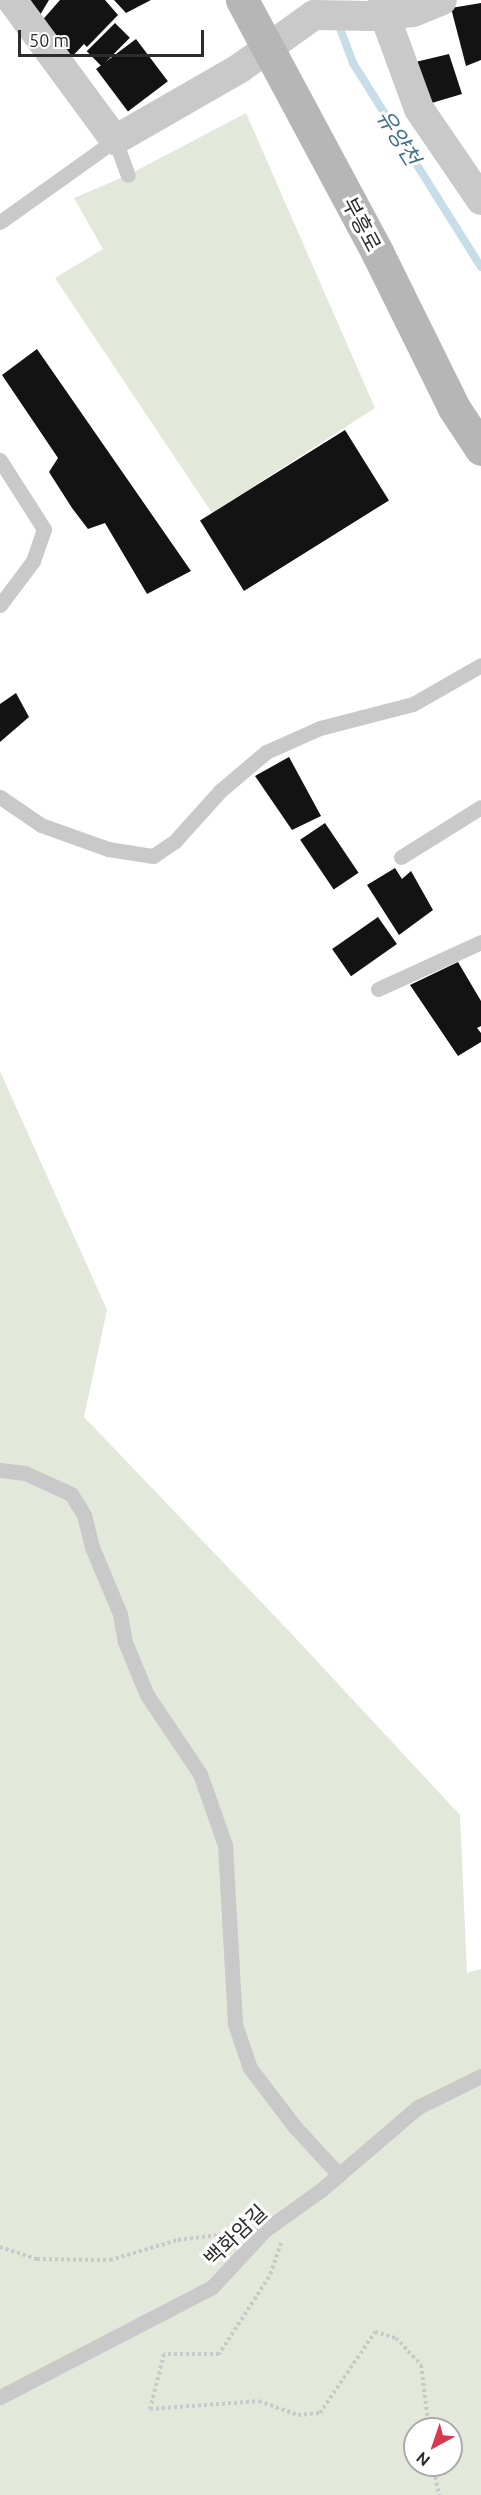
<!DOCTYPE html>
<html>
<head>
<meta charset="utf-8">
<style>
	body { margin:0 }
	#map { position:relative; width:481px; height:2495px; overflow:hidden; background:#fff; font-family:Ubuntu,"Noto Sans KR",sans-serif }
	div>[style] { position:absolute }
	.green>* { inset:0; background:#e3e9da }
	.stream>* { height:8px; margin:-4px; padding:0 4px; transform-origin:4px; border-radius:4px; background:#c7dee8 }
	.building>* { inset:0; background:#131313; transform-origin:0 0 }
	.path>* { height:4px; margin-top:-2px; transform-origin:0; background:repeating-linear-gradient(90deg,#c9c9c9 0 3px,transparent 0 6px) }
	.service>* { height:15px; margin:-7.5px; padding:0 7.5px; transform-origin:7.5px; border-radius:7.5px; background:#c9c9c9 }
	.minor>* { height:30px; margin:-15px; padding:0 15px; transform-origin:15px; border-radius:15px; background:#c9c9c9 }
	.secondary>* { height:33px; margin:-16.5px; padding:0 16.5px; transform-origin:16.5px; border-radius:16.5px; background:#b6b6b6 }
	span { translate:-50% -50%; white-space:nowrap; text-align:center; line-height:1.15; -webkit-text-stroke:6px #fff; paint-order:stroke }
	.street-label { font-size:21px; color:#2c2c2c }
	.water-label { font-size:22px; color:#407188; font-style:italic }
	.north { position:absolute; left:403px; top:2417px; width:60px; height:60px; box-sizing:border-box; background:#fff; border:2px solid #ababab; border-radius:50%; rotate:220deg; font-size:16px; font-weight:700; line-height:24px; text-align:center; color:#2c2c2c }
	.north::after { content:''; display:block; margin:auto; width:21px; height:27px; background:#d93850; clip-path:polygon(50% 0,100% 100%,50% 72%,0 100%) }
	.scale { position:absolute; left:18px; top:30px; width:186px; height:27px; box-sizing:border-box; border:3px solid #2c2c2c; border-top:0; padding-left:8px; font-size:18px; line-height:21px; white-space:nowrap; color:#2c2c2c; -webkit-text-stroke:4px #fff; paint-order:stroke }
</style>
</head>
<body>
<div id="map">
	<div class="green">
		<div style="clip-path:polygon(246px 113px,375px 408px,212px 513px,55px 278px,103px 249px,74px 198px,128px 175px)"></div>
		<div style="clip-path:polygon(evenodd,0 1071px,107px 1310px,84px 1417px,288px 1630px,460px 1815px,467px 1973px,481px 1969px,481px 2495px,0 2495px,0 1071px,415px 2429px,451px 2429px,451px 2465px,415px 2465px,415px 2429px)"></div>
	</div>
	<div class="stream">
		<div style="left:338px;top:23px;width:43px;rotate:69.4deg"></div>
		<div style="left:353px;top:63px;width:241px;rotate:57.9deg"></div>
	</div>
	<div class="building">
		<div style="clip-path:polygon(16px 0,49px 0,37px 20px)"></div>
		<div style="clip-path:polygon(60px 0,105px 0,118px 15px,87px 47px,84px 44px,68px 61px,39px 24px)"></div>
		<div style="clip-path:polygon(114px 0,151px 0,126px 13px)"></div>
		<div style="clip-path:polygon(481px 3px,481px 60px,466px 66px,451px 8px)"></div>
		<div style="left:115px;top:23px;width:21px;height:40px;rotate:45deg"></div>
		<div style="left:136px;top:39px;width:53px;height:50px;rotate:53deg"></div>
		<div style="clip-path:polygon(449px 54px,462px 94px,425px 105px,407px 64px)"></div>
		<div style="clip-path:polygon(37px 349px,191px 571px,147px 594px,105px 523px,88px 529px,72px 508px,49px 472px,58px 458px,2px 375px)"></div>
		<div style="left:345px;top:430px;width:83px;height:171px;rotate:58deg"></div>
		<div style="clip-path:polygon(16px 693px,29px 717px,0 742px,0 704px)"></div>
		<div style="clip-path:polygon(289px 757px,321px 816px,292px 830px,255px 776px)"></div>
		<div style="left:325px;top:823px;width:60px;height:30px;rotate:56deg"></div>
		<div style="clip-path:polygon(395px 868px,402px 879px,411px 871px,433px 910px,399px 935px,367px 885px)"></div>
		<div style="left:378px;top:917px;width:33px;height:56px;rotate:55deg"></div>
		<div style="clip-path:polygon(458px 962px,481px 1001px,481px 1026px,477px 1028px,481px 1033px,481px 1042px,458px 1056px,410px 985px)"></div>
	</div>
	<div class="path">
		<div style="left:281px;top:2243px;width:36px;rotate:109deg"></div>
		<div style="left:269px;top:2277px;width:92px;rotate:123deg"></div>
		<div style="left:219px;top:2354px;width:55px;rotate:180deg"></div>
		<div style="left:164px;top:2354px;width:57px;rotate:104.3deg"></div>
		<div style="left:150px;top:2409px;width:109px;rotate:-4.2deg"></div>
		<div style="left:259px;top:2401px;width:41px;rotate:19.7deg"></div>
		<div style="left:298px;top:2415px;width:22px;rotate:-5deg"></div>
		<div style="left:320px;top:2413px;width:98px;rotate:-55.8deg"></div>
		<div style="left:375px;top:2332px;width:22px;rotate:16deg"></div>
		<div style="left:396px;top:2338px;width:37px;rotate:47deg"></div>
		<div style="left:421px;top:2365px;width:64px;rotate:82.9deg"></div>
		<div style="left:0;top:2247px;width:39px;rotate:18deg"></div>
		<div style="left:37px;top:2259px;width:73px;rotate:0.8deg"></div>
		<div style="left:110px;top:2260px;width:71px;rotate:-16.4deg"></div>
		<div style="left:178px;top:2240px;width:56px;rotate:-7.1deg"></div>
		<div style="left:433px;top:2465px;width:31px;rotate:79deg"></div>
	</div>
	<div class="service">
		<div style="left:0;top:222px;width:141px;rotate:-35.5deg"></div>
		<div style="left:115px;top:140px;width:37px;rotate:70deg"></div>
		<div style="left:0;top:460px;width:82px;rotate:57.5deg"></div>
		<div style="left:44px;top:529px;width:34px;rotate:109deg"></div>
		<div style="left:33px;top:561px;width:55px;rotate:126.9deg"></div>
		<div style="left:0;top:797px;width:50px;rotate:34.3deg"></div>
		<div style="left:41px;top:825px;width:71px;rotate:19.7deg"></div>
		<div style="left:108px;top:849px;width:46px;rotate:8.8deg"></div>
		<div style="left:153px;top:856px;width:27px;rotate:-34deg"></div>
		<div style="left:175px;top:841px;width:67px;rotate:-48deg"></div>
		<div style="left:220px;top:791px;width:60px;rotate:-40.3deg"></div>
		<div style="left:266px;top:752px;width:59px;rotate:-24deg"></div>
		<div style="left:320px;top:728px;width:96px;rotate:-14.5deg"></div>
		<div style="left:413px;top:704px;width:78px;rotate:-29.8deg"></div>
		<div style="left:401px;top:857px;width:94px;rotate:-32deg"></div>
		<div style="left:378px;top:989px;width:113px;rotate:-24.5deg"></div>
		<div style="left:0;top:1470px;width:25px;rotate:7deg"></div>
		<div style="left:25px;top:1473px;width:51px;rotate:24.5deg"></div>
		<div style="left:71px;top:1494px;width:25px;rotate:58deg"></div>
		<div style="left:84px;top:1515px;width:33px;rotate:76deg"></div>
		<div style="left:92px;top:1547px;width:73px;rotate:67.3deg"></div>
		<div style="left:120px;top:1614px;width:28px;rotate:80deg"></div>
		<div style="left:125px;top:1642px;width:57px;rotate:67.5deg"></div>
		<div style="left:147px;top:1695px;width:95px;rotate:56.1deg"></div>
		<div style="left:200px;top:1774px;width:75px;rotate:70.6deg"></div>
		<div style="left:225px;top:1845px;width:179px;rotate:86.8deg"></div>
		<div style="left:235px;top:2024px;width:46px;rotate:71.2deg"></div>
		<div style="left:250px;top:2068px;width:74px;rotate:52.7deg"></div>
		<div style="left:295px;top:2127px;width:65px;rotate:47.5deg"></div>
		<div style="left:0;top:2397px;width:239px;rotate:-27.4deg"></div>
		<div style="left:212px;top:2287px;width:78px;rotate:-47.1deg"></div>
		<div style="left:265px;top:2230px;width:69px;rotate:-35.5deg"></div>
		<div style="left:321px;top:2190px;width:128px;rotate:-40.6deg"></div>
		<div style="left:418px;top:2107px;width:70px;rotate:-26.2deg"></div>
	</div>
	<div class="minor">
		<div style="left:12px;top:0;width:174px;rotate:53.7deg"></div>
		<div style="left:115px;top:140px;width:144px;rotate:-29.9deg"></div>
		<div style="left:240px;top:68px;width:91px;rotate:-35.6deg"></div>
		<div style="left:314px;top:15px;width:57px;rotate:1deg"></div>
		<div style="left:371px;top:16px;width:42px;rotate:-5.4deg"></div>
		<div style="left:413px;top:12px;width:31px;rotate:-22deg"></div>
		<div style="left:383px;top:0;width:28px;rotate:77deg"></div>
		<div style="left:389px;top:27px;width:87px;rotate:69.9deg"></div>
		<div style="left:419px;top:109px;width:110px;rotate:55.7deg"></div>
	</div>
	<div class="secondary">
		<div style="left:242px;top:0;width:286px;rotate:61.8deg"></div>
		<div style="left:377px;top:252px;width:174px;rotate:63.7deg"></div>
		<div style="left:454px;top:408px;width:49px;rotate:56.6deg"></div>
	</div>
	<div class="street-label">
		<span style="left:362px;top:224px;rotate:62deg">부흥로</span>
		<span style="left:235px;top:2235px;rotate:-44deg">백화암길</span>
	</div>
	<div class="water-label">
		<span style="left:399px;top:137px;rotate:58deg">유양천</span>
	</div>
	<div class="north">N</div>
	<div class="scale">50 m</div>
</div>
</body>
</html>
